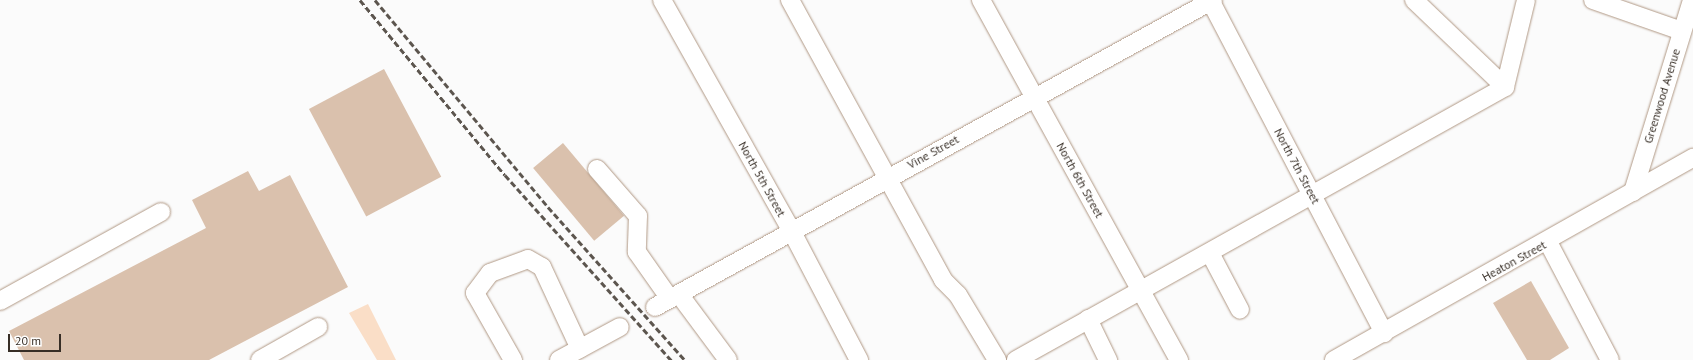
<!DOCTYPE html>
<html>
<head>
<meta charset="utf-8">
<style>
	body { margin:0 }
	#map { position:relative; width:1693px; height:360px; overflow:hidden; background:#fbfbfb; font-family:"PT Sans",sans-serif }
	div>[style] { position:absolute }
	.green>* { inset:0; background:#fadec7 }
	.building>* { inset:0; background:#dac1ad; transform-origin:0 0 }
	.roads { filter:drop-shadow(0 0 1px #b09884) drop-shadow(0 0 1px #b09884) }
	.minor>* { height:18px; margin:-9px; padding:0 9px; transform-origin:9px; border-radius:9px; background:#fff }
	.rail>* { height:3px; margin-top:-1.5px; transform-origin:0; background:repeating-linear-gradient(90deg,#5c554e 0 6px,transparent 0 9px) }
	span { translate:-50% -50%; white-space:nowrap; text-align:center; line-height:1.15; -webkit-text-stroke:3.5px #fff; paint-order:stroke }
	.street-label { font-size:12px; color:#372e26 }
	.scale { position:absolute; left:8px; top:334px; width:53px; height:18px; box-sizing:border-box; border:2px solid #372e26; border-top:0; padding-left:5px; font-size:12px; line-height:14px; white-space:nowrap; color:#372e26; -webkit-text-stroke:3px #fff; paint-order:stroke }
</style>
</head>
<body>
<div id="map">
	<div class="green">
		<div style="clip-path:polygon(368px 304px,396px 360px,377px 360px,349px 313px)"></div>
	</div>
	<div class="building">
		<div style="left:384px;top:69px;width:122px;height:85px;rotate:62deg"></div>
		<div style="left:563px;top:143px;width:95px;height:39px;rotate:50deg"></div>
		<div style="clip-path:polygon(248px 171px,259px 191px,290px 175px,348px 287px,209px 360px,24px 360px,9px 331px,206px 228px,192px 200px)"></div>
		<div style="clip-path:polygon(1531px 281px,1569px 348px,1550px 360px,1527px 360px,1493px 303px)"></div>
	</div>
	<div class="roads">
		<div class="minor">
			<div style="left:662px;top:0;width:264px;rotate:60.7deg"></div>
			<div style="left:791px;top:230px;width:147px;rotate:62.4deg"></div>
			<div style="left:790px;top:0;width:319px;rotate:61.3deg"></div>
			<div style="left:943px;top:280px;width:21px;rotate:45deg"></div>
			<div style="left:958px;top:295px;width:76px;rotate:59deg"></div>
			<div style="left:981px;top:0;width:411px;rotate:61.2deg"></div>
			<div style="left:1210px;top:0;width:376px;rotate:62.4deg"></div>
			<div style="left:1414px;top:0;width:126px;rotate:43.7deg"></div>
			<div style="left:1593px;top:0;width:94px;rotate:19.2deg"></div>
			<div style="left:597px;top:169px;width:62px;rotate:48.9deg"></div>
			<div style="left:638px;top:216px;width:36px;rotate:92deg"></div>
			<div style="left:637px;top:252px;width:57px;rotate:54.9deg"></div>
			<div style="left:1633px;top:192px;width:201px;rotate:-72.9deg"></div>
			<div style="left:1548px;top:242px;width:133px;rotate:62.3deg"></div>
			<div style="left:1210px;top:253px;width:64px;rotate:62.2deg"></div>
			<div style="left:679px;top:294px;width:82px;rotate:53.4deg"></div>
			<div style="left:0;top:301px;width:184px;rotate:-28.9deg"></div>
			<div style="left:655px;top:307px;width:637px;rotate:-28.82deg"></div>
			<div style="left:1088px;top:319px;width:46px;rotate:64deg"></div>
			<div style="left:260px;top:360px;width:67px;rotate:-29.6deg"></div>
			<div style="left:513px;top:360px;width:77px;rotate:-119.6deg"></div>
			<div style="left:475px;top:293px;width:25px;rotate:-53deg"></div>
			<div style="left:490px;top:273px;width:40px;rotate:-20.2deg"></div>
			<div style="left:528px;top:259px;width:16px;rotate:30deg"></div>
			<div style="left:542px;top:267px;width:90px;rotate:65.1deg"></div>
			<div style="left:559px;top:360px;width:69px;rotate:-28.4deg"></div>
			<div style="left:1016px;top:360px;width:560px;rotate:-29.17deg"></div>
			<div style="left:1505px;top:87px;width:89px;rotate:-76.4deg"></div>
			<div style="left:1334px;top:360px;width:412px;rotate:-29.4deg"></div>
		</div>
	</div>
	<div class="rail">
		<div style="left:360px;top:0;width:227px;rotate:50.4deg"></div>
		<div style="left:505px;top:175px;width:249px;rotate:48.1deg"></div>
		<div style="left:375px;top:0;width:270px;rotate:50.1deg"></div>
		<div style="left:548px;top:207px;width:205px;rotate:48.2deg"></div>
	</div>
	<div class="street-label">
		<span style="left:1662px;top:96px;rotate:-73deg">Greenwood Avenue</span>
		<span style="left:933px;top:152px;rotate:-29deg">Vine Street</span>
		<span style="left:1297px;top:166px;rotate:62deg">North 7th Street</span>
		<span style="left:762px;top:179px;rotate:61deg">North 5th Street</span>
		<span style="left:1080px;top:180px;rotate:61deg">North 6th Street</span>
		<span style="left:1514px;top:261px;rotate:-29deg">Heaton Street</span>
	</div>
	<div class="scale">20 m</div>
</div>
</body>
</html>
